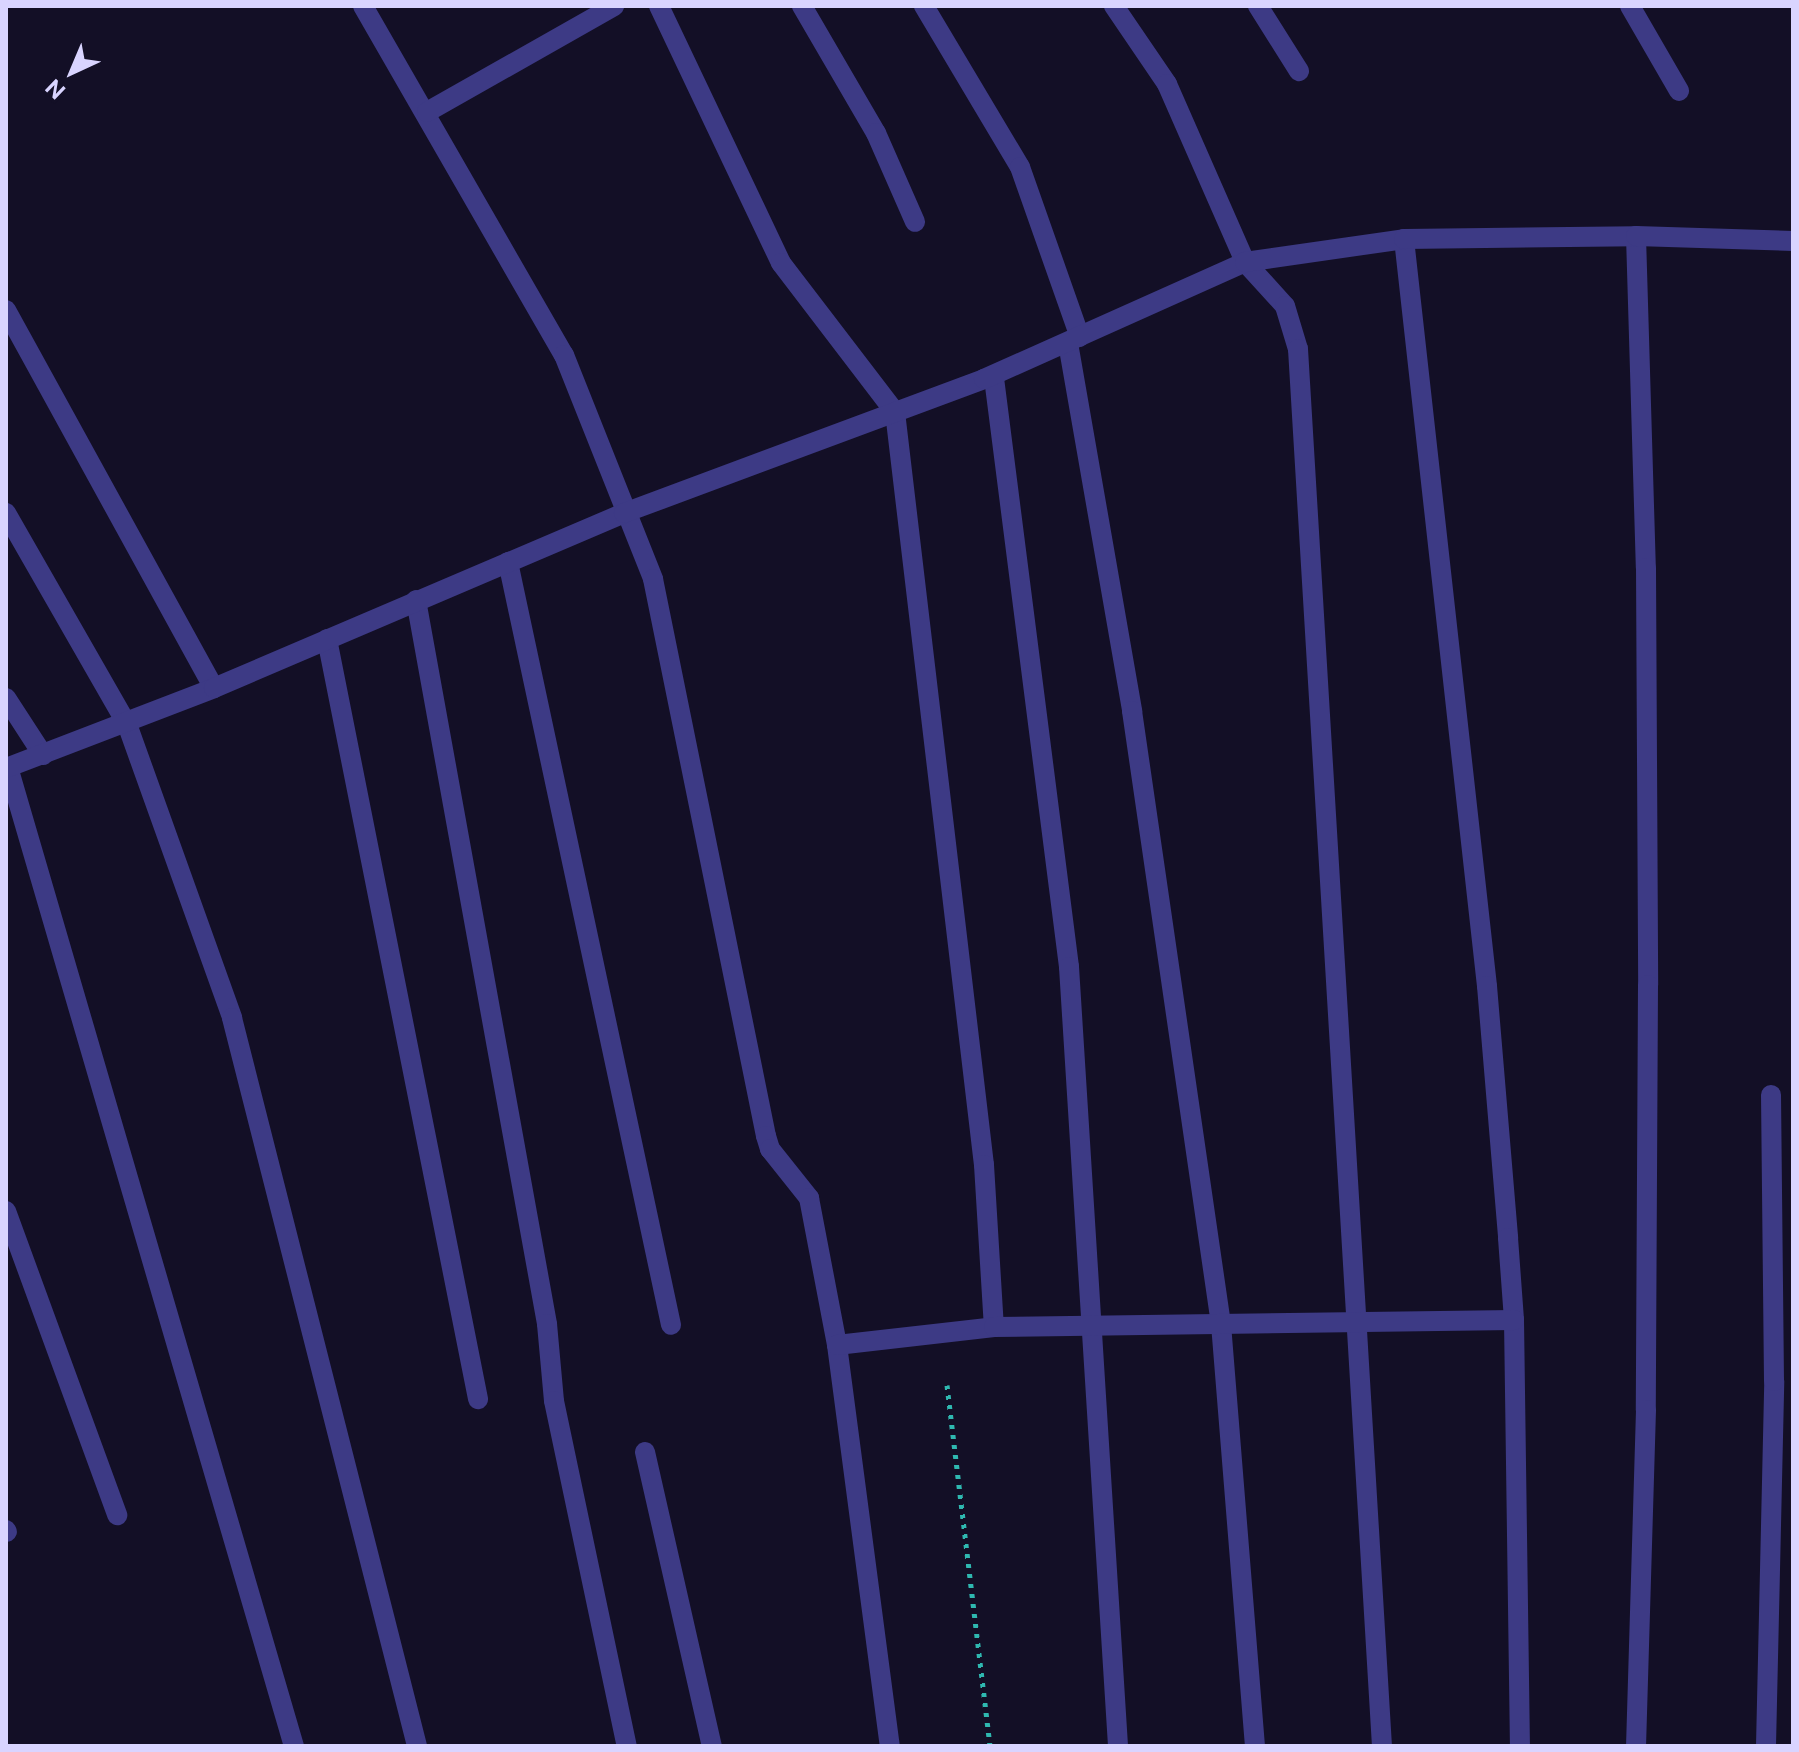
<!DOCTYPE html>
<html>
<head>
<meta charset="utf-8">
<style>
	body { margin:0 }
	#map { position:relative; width:1799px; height:1752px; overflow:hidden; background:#130f26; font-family:"Public Sans",sans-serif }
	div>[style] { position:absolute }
	.path>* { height:5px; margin-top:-2.5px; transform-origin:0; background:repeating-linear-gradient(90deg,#2fb8b0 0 4px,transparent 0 10px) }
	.minor>* { height:20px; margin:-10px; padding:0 10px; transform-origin:10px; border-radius:10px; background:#3d3a85 }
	span { translate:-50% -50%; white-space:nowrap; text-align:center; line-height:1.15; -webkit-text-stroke:7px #130f26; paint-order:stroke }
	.frame { position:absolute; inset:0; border:8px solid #d9d4ff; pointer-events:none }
	.north { position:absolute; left:32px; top:32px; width:80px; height:80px; -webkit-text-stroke:6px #130f26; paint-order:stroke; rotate:224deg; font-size:22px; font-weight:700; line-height:32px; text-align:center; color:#d9d4ff }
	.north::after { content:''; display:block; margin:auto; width:28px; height:36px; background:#d9d4ff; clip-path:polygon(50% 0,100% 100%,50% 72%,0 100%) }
</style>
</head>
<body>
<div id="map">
	<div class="path">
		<div style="left:947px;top:1385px;width:364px;rotate:83.2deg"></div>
	</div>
	<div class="minor">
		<div style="left:363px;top:6px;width:403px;rotate:60.1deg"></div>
		<div style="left:564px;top:355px;width:241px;rotate:68.3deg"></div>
		<div style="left:653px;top:579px;width:568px;rotate:78.53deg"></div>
		<div style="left:766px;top:1136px;width:14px;rotate:73deg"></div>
		<div style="left:770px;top:1149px;width:63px;rotate:51.5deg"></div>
		<div style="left:809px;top:1198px;width:150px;rotate:79.2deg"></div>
		<div style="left:837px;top:1345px;width:404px;rotate:82.5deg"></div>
		<div style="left:659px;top:6px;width:284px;rotate:64.6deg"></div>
		<div style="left:781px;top:263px;width:188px;rotate:52.6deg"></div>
		<div style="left:895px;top:412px;width:758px;rotate:83.26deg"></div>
		<div style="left:984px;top:1165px;width:162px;rotate:86.5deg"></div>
		<div style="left:802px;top:6px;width:147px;rotate:59.8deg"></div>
		<div style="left:876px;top:133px;width:97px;rotate:66.3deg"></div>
		<div style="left:924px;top:6px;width:187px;rotate:59.2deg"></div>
		<div style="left:1020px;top:167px;width:180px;rotate:70.6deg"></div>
		<div style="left:1114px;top:6px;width:94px;rotate:55.8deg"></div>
		<div style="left:1167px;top:84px;width:194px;rotate:66.3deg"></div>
		<div style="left:1245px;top:262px;width:59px;rotate:47.7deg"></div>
		<div style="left:1285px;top:306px;width:45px;rotate:73.2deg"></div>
		<div style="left:1298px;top:349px;width:1400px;rotate:86.56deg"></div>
		<div style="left:1258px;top:6px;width:77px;rotate:57.8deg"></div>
		<div style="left:1630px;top:6px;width:98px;rotate:60deg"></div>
		<div style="left:427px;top:112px;width:215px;rotate:-29.5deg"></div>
		<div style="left:1636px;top:236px;width:332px;rotate:88.3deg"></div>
		<div style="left:1646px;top:568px;width:417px;rotate:89.7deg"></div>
		<div style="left:1648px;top:985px;width:425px;rotate:90.3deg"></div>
		<div style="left:1646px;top:1410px;width:336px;rotate:91.7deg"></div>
		<div style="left:1404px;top:239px;width:752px;rotate:83.66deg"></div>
		<div style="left:1487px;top:986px;width:253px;rotate:85.2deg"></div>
		<div style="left:1508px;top:1238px;width:82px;rotate:85.8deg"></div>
		<div style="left:1514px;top:1320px;width:426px;rotate:89.2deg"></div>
		<div style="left:6px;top:310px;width:431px;rotate:61.2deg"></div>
		<div style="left:1068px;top:343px;width:374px;rotate:80.1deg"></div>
		<div style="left:1132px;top:711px;width:619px;rotate:81.74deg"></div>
		<div style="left:1221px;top:1324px;width:423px;rotate:85.4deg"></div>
		<div style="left:984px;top:379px;width:10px;rotate:-6deg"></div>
		<div style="left:994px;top:378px;width:594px;rotate:82.74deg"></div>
		<div style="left:1069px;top:967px;width:781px;rotate:86.4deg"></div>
		<div style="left:6px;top:513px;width:243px;rotate:60.2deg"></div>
		<div style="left:127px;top:724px;width:312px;rotate:70.3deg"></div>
		<div style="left:232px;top:1018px;width:751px;rotate:75.74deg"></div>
		<div style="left:508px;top:562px;width:780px;rotate:77.94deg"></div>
		<div style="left:416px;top:600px;width:736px;rotate:79.74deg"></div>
		<div style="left:547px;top:1324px;width:77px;rotate:84.8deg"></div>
		<div style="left:554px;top:1401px;width:353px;rotate:78.1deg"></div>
		<div style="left:327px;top:639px;width:775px;rotate:78.76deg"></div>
		<div style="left:6px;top:698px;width:68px;rotate:57deg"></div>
		<div style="left:8px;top:767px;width:1020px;rotate:73.72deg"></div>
		<div style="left:6px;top:768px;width:223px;rotate:-21deg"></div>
		<div style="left:214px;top:688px;width:446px;rotate:-23.1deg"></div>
		<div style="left:624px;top:513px;width:384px;rotate:-20.4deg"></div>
		<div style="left:984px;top:379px;width:286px;rotate:-24.1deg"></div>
		<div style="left:1245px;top:262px;width:161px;rotate:-8.2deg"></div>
		<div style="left:1404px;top:239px;width:232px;rotate:-0.7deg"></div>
		<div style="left:1636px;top:236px;width:157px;rotate:1.8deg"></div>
		<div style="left:6px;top:1211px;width:324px;rotate:69.9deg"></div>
		<div style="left:837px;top:1345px;width:158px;rotate:-6.5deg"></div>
		<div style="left:994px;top:1327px;width:520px;rotate:-0.77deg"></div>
		<div style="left:645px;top:1452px;width:302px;rotate:77.2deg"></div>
		<div style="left:6px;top:1530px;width:2px;rotate:63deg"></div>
		<div style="left:1766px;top:1746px;width:365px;rotate:-88.7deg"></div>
		<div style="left:1774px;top:1381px;width:286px;rotate:-90.6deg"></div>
	</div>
	<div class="frame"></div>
	<div class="north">N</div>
</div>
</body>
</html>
